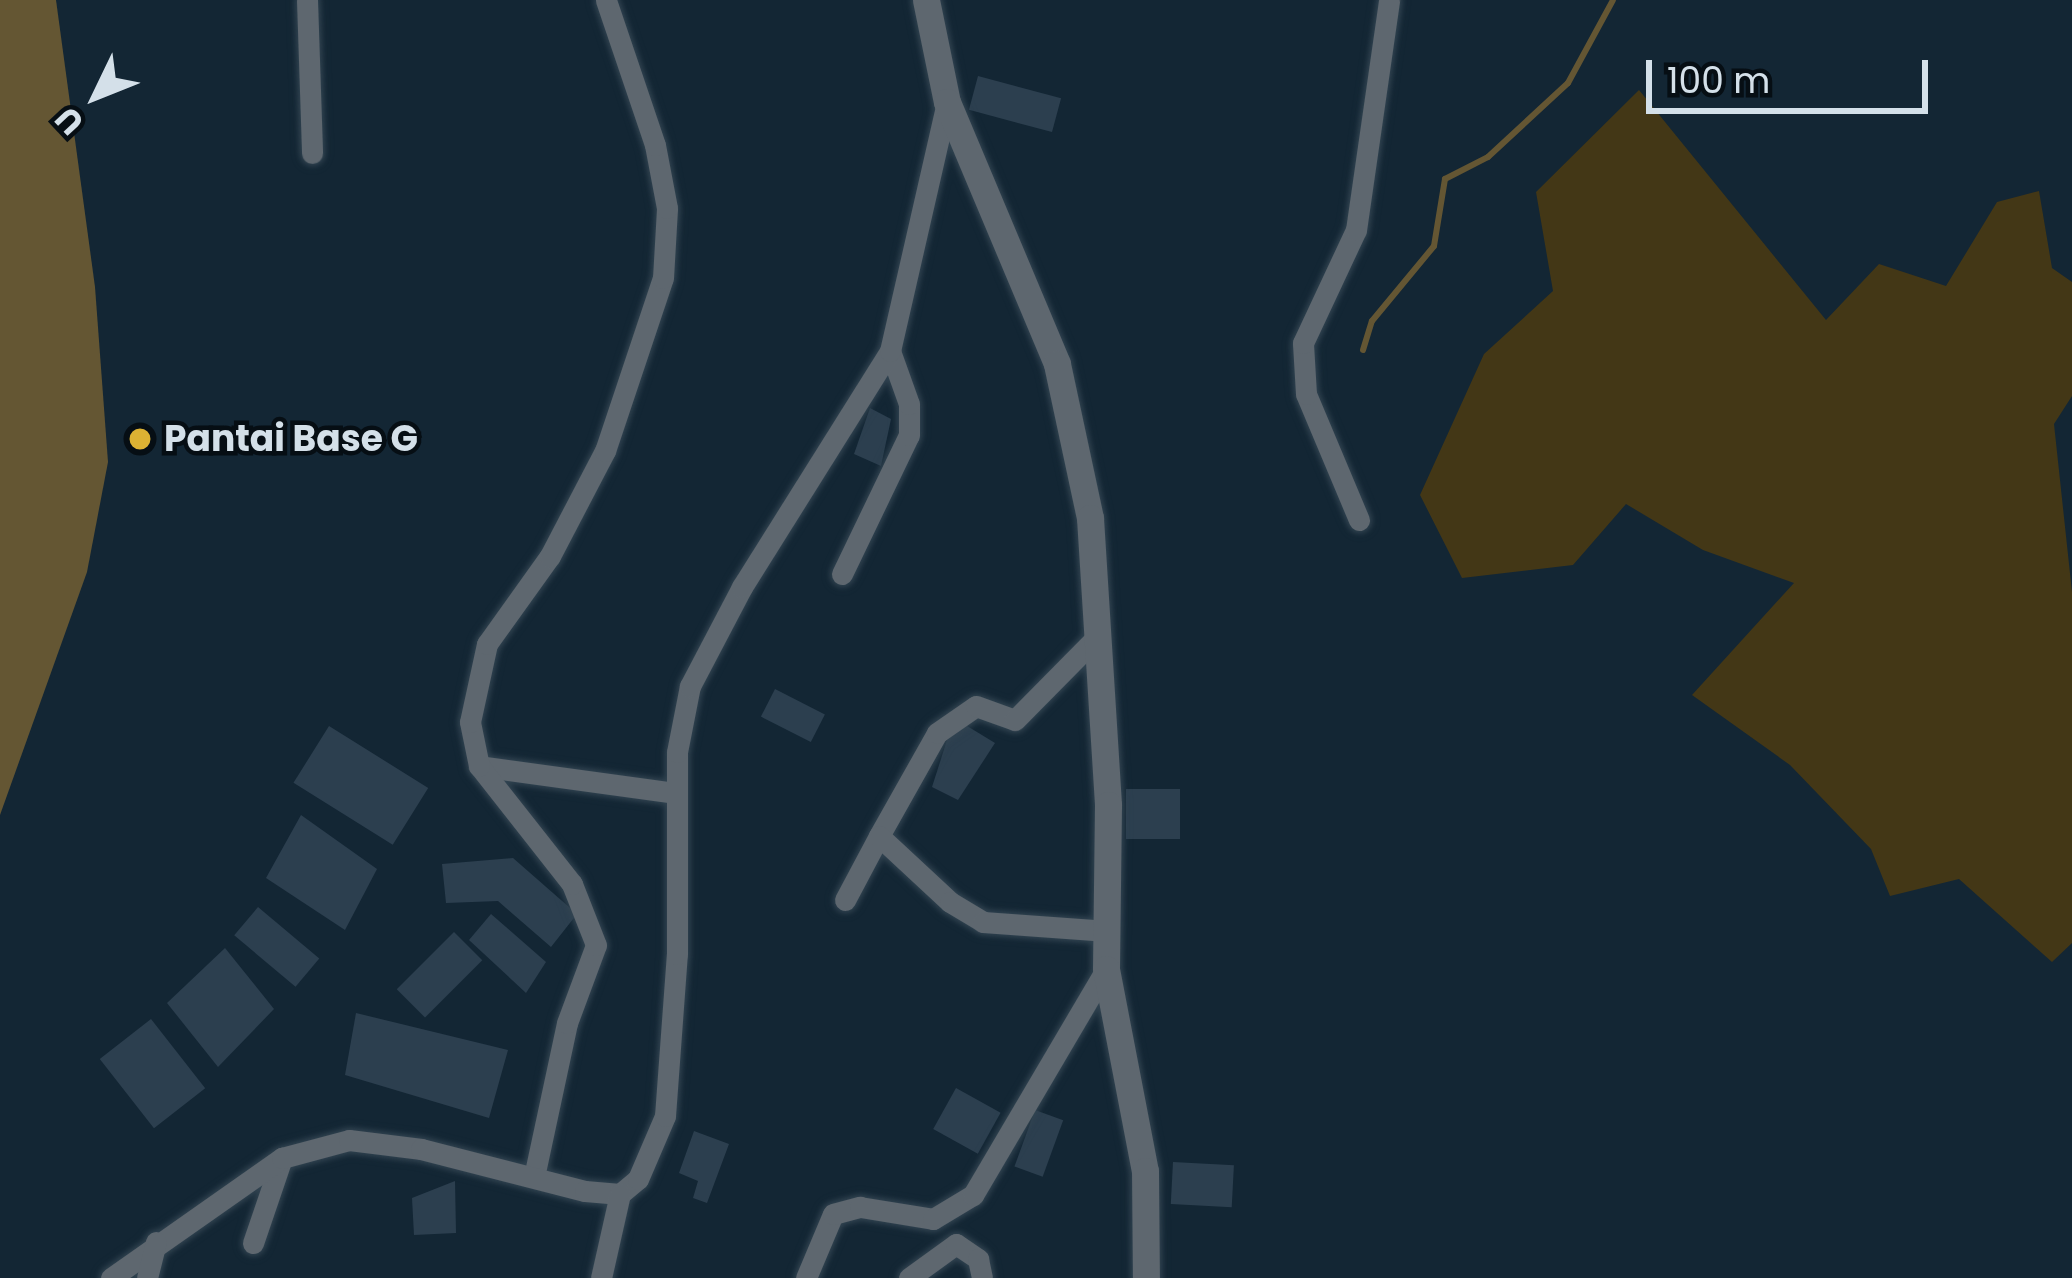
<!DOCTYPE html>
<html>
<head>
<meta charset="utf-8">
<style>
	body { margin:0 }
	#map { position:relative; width:2072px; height:1278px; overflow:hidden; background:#132634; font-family:Poppins,sans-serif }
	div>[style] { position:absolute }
	.green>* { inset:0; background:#433716 }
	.water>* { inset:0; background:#645633 }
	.stream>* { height:6px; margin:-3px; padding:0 3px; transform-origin:3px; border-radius:3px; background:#645633 }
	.building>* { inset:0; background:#2c3f4f; transform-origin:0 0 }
	.roads { filter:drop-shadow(0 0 3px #324451) drop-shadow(0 0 3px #324451) }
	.minor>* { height:21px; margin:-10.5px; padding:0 10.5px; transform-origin:10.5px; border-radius:10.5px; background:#5e676f }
	.tertiary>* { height:27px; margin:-13.5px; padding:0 13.5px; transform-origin:13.5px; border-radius:13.5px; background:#5e676f }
	.dots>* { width:33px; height:33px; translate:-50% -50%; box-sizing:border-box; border:6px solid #060e14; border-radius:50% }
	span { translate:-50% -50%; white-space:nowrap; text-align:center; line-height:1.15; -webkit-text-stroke:9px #060e14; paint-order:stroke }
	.poi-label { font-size:36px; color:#d4e0e9; font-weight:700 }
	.left { translate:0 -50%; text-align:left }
	.north { position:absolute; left:36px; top:36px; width:120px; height:120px; -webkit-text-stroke:9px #060e14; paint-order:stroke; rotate:227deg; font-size:33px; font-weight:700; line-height:48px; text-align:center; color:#d4e0e9 }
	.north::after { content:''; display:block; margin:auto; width:42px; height:54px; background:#d4e0e9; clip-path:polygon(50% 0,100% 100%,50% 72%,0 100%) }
	.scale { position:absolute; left:1646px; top:60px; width:282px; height:54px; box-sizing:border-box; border:6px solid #d4e0e9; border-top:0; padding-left:15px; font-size:36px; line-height:42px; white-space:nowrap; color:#d4e0e9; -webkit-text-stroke:9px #060e14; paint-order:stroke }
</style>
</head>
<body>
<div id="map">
	<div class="green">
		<div style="clip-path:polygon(1639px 90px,1826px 320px,1879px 264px,1946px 286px,1997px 202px,2039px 191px,2052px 268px,2072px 282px,2072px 396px,2054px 424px,2072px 592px,2072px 943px,2052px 962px,1959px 879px,1890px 896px,1871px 849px,1790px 765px,1692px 695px,1794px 583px,1703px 550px,1626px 504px,1573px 565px,1462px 578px,1420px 495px,1484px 354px,1553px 291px,1536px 192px)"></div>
	</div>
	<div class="water">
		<div style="clip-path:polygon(0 0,56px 0,95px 287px,108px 462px,87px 572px,0 815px)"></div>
	</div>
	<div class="stream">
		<div style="left:1363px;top:350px;width:30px;rotate:-73deg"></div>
		<div style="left:1372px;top:321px;width:97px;rotate:-50.4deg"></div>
		<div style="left:1434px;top:246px;width:68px;rotate:-80.7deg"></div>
		<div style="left:1445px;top:179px;width:48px;rotate:-27.1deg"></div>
		<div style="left:1488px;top:157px;width:109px;rotate:-42.8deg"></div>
		<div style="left:1568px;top:83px;width:94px;rotate:-61.5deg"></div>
	</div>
	<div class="building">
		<div style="left:978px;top:76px;width:86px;height:35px;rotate:15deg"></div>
		<div style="clip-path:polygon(870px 408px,891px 419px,881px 466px,854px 454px)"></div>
		<div style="left:775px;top:689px;width:56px;height:31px;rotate:27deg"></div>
		<div style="clip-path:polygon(954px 718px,995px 743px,958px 800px,932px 787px)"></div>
		<div style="left:329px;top:726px;width:117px;height:67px;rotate:32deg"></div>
		<div style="left:1126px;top:789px;width:54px;height:50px"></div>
		<div style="clip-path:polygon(301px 815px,377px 869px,345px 930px,266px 878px)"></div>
		<div style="clip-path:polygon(513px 858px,577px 914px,551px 947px,498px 901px,446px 903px,442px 864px)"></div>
		<div style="left:258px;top:907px;width:80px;height:37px;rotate:40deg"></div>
		<div style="clip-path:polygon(491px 914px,546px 962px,526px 993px,469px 940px)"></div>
		<div style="left:454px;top:932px;width:40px;height:81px;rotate:45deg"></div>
		<div style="clip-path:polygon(225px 948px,274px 1009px,218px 1067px,167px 1003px)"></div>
		<div style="clip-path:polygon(356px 1013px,508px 1050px,489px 1118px,345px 1075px)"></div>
		<div style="left:151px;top:1019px;width:88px;height:65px;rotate:52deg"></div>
		<div style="left:956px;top:1088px;width:51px;height:47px;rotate:29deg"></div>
		<div style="left:1035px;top:1110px;width:30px;height:60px;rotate:20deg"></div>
		<div style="clip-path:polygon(694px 1131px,729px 1144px,707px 1203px,693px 1198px,698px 1181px,679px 1173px)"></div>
		<div style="left:1173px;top:1162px;width:61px;height:42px;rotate:3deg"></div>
		<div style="clip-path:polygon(455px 1181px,456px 1233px,414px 1235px,412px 1198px)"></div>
	</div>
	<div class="roads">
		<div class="minor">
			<div style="left:307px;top:0;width:153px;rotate:88.1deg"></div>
			<div style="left:1359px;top:520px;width:137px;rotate:-112.8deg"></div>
			<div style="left:1306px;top:394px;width:51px;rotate:-93.4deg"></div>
			<div style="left:1303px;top:343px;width:125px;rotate:-64.9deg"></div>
			<div style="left:1356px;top:230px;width:232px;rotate:-81.8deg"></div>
			<div style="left:842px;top:574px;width:154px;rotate:-64.3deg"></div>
			<div style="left:909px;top:435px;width:31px;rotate:-90deg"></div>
			<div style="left:909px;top:404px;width:56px;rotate:-109.7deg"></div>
			<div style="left:479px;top:766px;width:198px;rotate:7.8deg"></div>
			<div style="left:879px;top:836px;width:118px;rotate:-60.6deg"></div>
			<div style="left:937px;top:733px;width:47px;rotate:-34.7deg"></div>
			<div style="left:976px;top:706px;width:41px;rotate:19.7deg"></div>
			<div style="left:1015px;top:720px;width:114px;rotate:-45.4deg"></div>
			<div style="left:845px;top:900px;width:72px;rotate:-62deg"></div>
			<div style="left:879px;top:836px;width:97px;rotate:42.9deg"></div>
			<div style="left:950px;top:902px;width:39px;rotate:31deg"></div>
			<div style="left:983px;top:922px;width:125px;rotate:4.1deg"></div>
			<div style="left:534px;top:1177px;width:157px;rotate:-77.9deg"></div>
			<div style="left:567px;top:1023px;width:83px;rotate:-69.6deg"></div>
			<div style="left:596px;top:945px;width:66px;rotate:-111.5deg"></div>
			<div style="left:572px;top:884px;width:150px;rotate:-128.2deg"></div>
			<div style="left:479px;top:766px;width:45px;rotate:-101.6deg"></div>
			<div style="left:470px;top:722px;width:80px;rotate:-77.7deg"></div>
			<div style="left:487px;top:644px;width:108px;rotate:-54.4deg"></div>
			<div style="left:550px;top:556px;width:119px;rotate:-62.4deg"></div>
			<div style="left:605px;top:451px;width:182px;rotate:-71.5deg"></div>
			<div style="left:663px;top:278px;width:70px;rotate:-86.7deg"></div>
			<div style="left:667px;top:208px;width:64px;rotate:-100.8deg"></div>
			<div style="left:655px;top:145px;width:153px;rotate:-108.7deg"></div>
			<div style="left:253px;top:1243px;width:90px;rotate:-71.2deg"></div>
			<div style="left:111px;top:1278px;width:209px;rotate:-35.1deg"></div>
			<div style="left:282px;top:1158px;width:69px;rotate:-15deg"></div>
			<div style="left:349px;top:1140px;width:73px;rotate:7.1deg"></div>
			<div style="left:421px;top:1149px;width:169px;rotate:14.4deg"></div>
			<div style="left:585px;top:1191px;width:35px;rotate:5deg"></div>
			<div style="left:620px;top:1194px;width:23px;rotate:-40deg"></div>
			<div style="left:638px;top:1179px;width:69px;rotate:-66.8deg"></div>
			<div style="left:665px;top:1116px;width:162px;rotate:-85.8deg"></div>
			<div style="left:677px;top:954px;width:202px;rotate:-90deg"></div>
			<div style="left:677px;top:752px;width:67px;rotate:-78.9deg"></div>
			<div style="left:690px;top:686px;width:112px;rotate:-62.3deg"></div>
			<div style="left:742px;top:587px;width:279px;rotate:-57.9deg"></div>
			<div style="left:890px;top:351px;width:255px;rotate:-77.1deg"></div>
			<div style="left:147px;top:1278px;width:37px;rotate:-76deg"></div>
			<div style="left:601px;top:1278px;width:86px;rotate:-77.3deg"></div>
			<div style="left:806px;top:1278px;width:69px;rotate:-67.1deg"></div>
			<div style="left:833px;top:1214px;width:28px;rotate:-15deg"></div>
			<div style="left:860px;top:1207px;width:74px;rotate:9.3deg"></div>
			<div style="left:933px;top:1219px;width:47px;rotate:-31deg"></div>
			<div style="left:973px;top:1195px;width:262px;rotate:-59.5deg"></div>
			<div style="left:909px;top:1278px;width:58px;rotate:-35.9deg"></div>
			<div style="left:956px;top:1244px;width:27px;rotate:34deg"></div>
			<div style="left:978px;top:1259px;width:19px;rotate:78deg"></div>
		</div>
		<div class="tertiary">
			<div style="left:926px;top:0;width:104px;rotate:78.4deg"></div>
			<div style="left:947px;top:102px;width:284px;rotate:67.2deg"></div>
			<div style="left:1057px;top:364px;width:157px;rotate:77.9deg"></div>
			<div style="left:1090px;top:518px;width:288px;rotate:86.4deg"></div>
			<div style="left:1108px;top:805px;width:164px;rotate:90.7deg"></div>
			<div style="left:1106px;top:969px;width:206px;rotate:79.1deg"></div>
			<div style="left:1145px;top:1171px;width:107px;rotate:89.5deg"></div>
		</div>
	</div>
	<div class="dots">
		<div style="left:140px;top:439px;background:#dcb233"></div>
	</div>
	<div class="poi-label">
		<span class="left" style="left:164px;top:439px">Pantai Base G</span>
	</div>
	<div class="north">U</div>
	<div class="scale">100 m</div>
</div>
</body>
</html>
